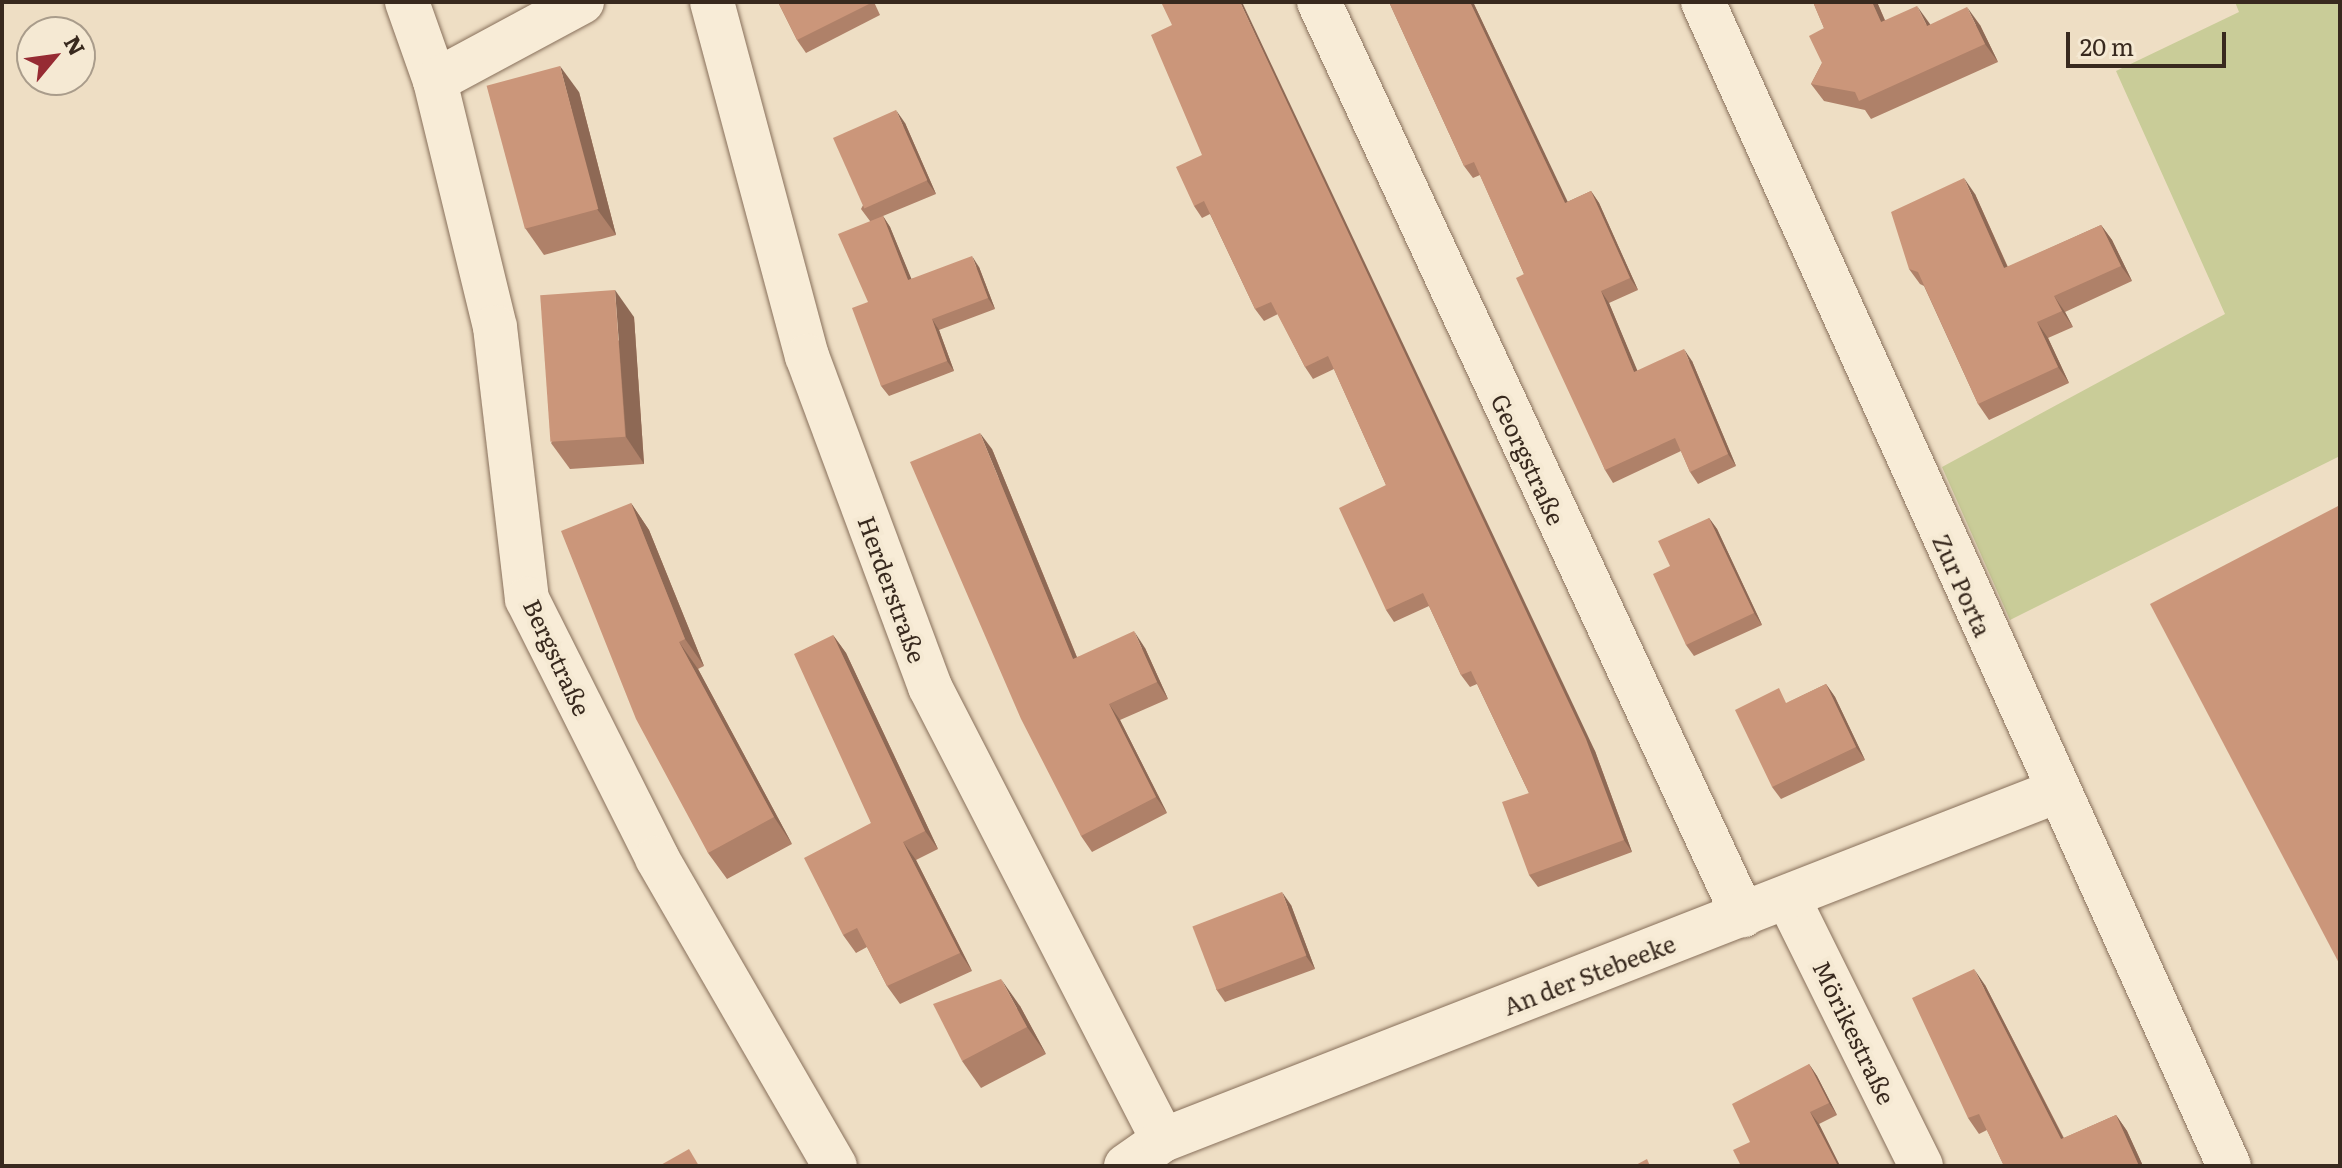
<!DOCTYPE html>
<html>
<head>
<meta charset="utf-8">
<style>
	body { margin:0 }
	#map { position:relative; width:2342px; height:1168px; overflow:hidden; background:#eedec4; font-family:Literata,serif }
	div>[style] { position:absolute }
	.green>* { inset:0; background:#c9cc98 }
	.roads { filter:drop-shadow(0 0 2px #88705b) drop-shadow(0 0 2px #88705b) }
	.street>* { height:44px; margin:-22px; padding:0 22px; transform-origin:22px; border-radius:22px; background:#f8ecd7 }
	.secondary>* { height:44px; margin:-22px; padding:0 22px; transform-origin:22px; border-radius:22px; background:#f8ecd7 }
	.wall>* { inset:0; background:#af8169 }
	.shaded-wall>* { inset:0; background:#8e6955 }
	.building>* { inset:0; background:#cb967a; transform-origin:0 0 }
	span { translate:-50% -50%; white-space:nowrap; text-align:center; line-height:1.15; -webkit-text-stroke:8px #f5e9d3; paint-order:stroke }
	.street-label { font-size:24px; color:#38291e }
	.frame { position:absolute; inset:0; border:4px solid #38291e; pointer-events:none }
	.north { position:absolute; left:16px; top:16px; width:80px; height:80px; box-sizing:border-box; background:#f5e9d3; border:2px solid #a99c8b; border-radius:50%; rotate:61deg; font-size:22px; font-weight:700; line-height:32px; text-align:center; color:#38291e }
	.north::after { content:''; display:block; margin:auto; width:28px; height:36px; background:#962b33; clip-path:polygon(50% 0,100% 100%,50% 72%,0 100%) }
	.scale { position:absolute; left:2066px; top:32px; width:160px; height:36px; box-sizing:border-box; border:4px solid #38291e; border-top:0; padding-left:10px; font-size:24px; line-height:28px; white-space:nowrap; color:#38291e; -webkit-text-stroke:6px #f5e9d3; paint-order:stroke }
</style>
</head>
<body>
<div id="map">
	<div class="green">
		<div style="clip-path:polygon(2235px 2px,2340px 2px,2340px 456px,2010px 620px,1942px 467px,2225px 314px,2116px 71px,2239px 12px)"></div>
	</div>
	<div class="roads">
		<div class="street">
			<div style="left:407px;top:2px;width:84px;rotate:70.5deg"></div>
			<div style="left:435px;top:81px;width:253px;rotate:76.3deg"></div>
			<div style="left:495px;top:327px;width:274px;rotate:83.3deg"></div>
			<div style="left:527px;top:599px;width:290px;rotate:63.3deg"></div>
			<div style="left:657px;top:858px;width:356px;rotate:60deg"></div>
			<div style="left:712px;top:2px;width:367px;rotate:75deg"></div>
			<div style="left:807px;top:356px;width:353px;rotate:69.6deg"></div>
			<div style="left:930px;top:687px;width:509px;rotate:62.78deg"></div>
			<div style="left:1319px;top:2px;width:1007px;rotate:65.09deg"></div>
			<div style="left:435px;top:81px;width:167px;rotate:-28.3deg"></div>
			<div style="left:1788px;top:898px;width:299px;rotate:63.6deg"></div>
			<div style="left:1126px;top:1166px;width:45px;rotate:-35.1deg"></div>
			<div style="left:1163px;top:1140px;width:960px;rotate:-21.32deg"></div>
		</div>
		<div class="secondary">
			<div style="left:1703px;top:2px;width:1277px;rotate:65.68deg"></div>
		</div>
	</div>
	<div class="wall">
		<div style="clip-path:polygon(778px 2px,874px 2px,880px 15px,806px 53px,797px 40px)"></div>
		<div style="clip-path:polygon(1389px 2px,1473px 2px,1567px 202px,1591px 191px,1599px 203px,1638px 290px,1609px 303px,1637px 371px,1692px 361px,1736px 466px,1698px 484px,1690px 472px,1681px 451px,1613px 483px,1605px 470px,1524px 274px,1480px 175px,1473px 178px,1464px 166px)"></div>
		<div style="clip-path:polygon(1813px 2px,1877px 2px,1885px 20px,1930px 25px,1980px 25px,1998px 62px,1871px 119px,1865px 110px,1824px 101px,1811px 84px,1822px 63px,1824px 28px)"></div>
		<div style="clip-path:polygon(579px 92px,616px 235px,544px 255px,525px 228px)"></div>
		<div style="clip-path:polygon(905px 123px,936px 194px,883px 216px,890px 227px,911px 279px,979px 267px,995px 309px,939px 330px,954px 371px,889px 396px,881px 386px,868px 302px,870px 221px,861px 209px)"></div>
		<div style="clip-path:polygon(1202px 155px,1595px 751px,1632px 852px,1538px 887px,1529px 875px,1529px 793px,1477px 684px,1470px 687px,1461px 675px,1429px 606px,1394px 622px,1386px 610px,1386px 485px,1334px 369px,1313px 379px,1305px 367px,1278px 314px,1264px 321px,1255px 309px,1210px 214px,1202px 218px,1194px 206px)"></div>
		<div style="clip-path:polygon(1975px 194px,2008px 267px,2101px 225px,2112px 240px,2132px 281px,2065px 312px,2073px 327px,2048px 338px,2069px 383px,1989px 420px,1978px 404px,1924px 286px,1920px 284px,1909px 269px)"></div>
		<div style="clip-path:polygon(634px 317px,644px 464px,570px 469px,551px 443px)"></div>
		<div style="clip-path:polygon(992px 449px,1077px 657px,1145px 648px,1168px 699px,1120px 720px,1167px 813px,1092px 852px,1081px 836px)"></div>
		<div style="clip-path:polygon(631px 503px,649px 530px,704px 666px,698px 669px,792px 844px,727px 879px,708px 853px)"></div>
		<div style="clip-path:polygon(1709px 518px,1717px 529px,1762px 625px,1694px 656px,1686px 645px,1670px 566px)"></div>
		<div style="clip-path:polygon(833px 635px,846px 653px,938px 849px,916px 860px,972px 971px,900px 1004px,887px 986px,867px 947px,856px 953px,843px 935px,871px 823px)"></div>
		<div style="clip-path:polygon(1826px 684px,1835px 697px,1865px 760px,1781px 799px,1772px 787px,1789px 702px)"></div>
		<div style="clip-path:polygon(1291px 905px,1315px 969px,1225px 1002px,1216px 989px)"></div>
		<div style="clip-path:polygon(1985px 985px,2064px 1138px,2116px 1115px,2127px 1131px,2143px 1166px,2004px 1166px,1987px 1130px,1979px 1134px,1968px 1118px)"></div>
		<div style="clip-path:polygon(1020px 1006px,1046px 1054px,981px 1088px,962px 1061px)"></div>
		<div style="clip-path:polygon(1809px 1064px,1817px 1076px,1837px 1115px,1819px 1124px,1840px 1166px,1736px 1166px,1740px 1164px)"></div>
	</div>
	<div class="shaded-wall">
		<div style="clip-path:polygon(1240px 2px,1242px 2px,1595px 751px,1632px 852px,1624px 840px)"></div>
		<div style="clip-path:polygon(1470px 2px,1473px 2px,1574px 215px,1565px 203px)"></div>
		<div style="clip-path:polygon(1872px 2px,1877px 2px,1893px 40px,1881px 22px)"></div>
		<div style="clip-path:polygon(1917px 6px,1930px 24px,1939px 44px,1927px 26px)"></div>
		<div style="clip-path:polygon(1967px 7px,1980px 25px,1998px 62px,1985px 44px)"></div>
		<div style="clip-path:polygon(560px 66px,579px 92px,616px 235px,597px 209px)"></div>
		<div style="clip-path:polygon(896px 110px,905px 123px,936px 194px,927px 181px)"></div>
		<div style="clip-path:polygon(1964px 178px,1975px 194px,2015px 284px,2004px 268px)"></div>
		<div style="clip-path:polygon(1591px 191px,1599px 203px,1638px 290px,1630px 278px)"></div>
		<div style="clip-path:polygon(883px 216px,890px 227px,916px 290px,908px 280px)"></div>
		<div style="clip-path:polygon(2101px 225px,2112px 240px,2132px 281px,2121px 266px)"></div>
		<div style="clip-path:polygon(972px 256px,979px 267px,995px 309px,988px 298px)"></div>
		<div style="clip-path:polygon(615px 290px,634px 317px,644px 464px,626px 437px)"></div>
		<div style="clip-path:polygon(1601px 291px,1609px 303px,1643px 384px,1634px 372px)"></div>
		<div style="clip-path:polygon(2054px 296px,2065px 312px,2073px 327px,2062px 311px)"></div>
		<div style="clip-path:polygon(932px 319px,939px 330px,954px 371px,947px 361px)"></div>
		<div style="clip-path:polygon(2037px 322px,2048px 338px,2069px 383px,2058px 367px)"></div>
		<div style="clip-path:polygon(1684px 349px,1692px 361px,1736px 466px,1728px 454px)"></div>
		<div style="clip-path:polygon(980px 433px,992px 449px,1084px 675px,1073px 659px)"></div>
		<div style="clip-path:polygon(631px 503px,649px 530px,704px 666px,685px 639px)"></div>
		<div style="clip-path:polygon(1709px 518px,1717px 529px,1762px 625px,1754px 613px)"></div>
		<div style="clip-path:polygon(1134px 631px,1145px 648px,1168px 699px,1157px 682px)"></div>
		<div style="clip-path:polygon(833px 635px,846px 653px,938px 849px,925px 831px)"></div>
		<div style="clip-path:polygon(679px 642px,698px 669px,792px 844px,774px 817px)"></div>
		<div style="clip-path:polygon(1826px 684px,1835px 697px,1865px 760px,1856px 747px)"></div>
		<div style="clip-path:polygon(1109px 704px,1120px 720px,1167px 813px,1156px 797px)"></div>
		<div style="clip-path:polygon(903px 842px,916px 860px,972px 971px,960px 953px)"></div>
		<div style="clip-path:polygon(1282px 892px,1291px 905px,1315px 969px,1306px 956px)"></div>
		<div style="clip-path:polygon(1974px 969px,1985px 985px,2072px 1155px,2061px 1139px)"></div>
		<div style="clip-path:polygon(1001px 979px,1020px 1006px,1046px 1054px,1027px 1027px)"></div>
		<div style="clip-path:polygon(1809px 1064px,1817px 1076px,1837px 1115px,1829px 1103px)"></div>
		<div style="clip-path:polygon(1810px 1112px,1819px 1124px,1840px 1166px,1838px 1166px)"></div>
		<div style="clip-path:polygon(2116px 1115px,2127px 1131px,2143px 1166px,2139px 1166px)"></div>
	</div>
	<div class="building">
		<div style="clip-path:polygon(778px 2px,871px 2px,871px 3px,797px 40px)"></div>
		<div style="clip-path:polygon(1161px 2px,1240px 2px,1586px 739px,1624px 840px,1529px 875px,1502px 802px,1529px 793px,1471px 671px,1461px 675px,1423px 593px,1386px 610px,1339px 508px,1386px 485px,1328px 356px,1305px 367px,1271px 302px,1255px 309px,1204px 201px,1194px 206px,1176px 167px,1202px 155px,1151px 35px,1172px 25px)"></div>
		<div style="clip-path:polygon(1389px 2px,1470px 2px,1565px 203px,1591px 191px,1630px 278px,1601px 291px,1634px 372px,1684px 349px,1728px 454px,1690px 472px,1675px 438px,1605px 470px,1516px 278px,1524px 274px,1474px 162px,1464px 166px)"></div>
		<div style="clip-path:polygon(1813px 2px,1872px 2px,1881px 22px,1917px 6px,1927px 26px,1967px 7px,1985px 44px,1859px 101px,1855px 92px,1811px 84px,1822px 63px,1809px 36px,1824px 28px)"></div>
		<div style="left:560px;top:66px;width:148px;height:76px;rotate:75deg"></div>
		<div style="left:896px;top:110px;width:77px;height:69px;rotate:66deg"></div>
		<div style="clip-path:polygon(1964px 178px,2004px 268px,2101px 225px,2121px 266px,2054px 296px,2062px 311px,2037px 322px,2058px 367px,1978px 404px,1918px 272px,1909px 269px,1891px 212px)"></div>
		<div style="clip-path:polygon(883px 216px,908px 280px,972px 256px,988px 298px,932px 319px,947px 361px,881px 386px,852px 308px,868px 302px,838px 234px)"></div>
		<div style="left:615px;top:290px;width:147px;height:75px;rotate:86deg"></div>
		<div style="clip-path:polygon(980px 433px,1073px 659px,1134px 631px,1157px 682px,1109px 704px,1156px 797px,1081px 836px,1021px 719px,910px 462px)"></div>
		<div style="clip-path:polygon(631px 503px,685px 639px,679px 642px,774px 817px,708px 853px,636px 719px,561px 531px)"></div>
		<div style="clip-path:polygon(2340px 505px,2340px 965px,2150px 604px)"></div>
		<div style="clip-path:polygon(1709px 518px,1754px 613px,1686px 645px,1653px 574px,1670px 566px,1658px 541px)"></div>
		<div style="clip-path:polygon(833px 635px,925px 831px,903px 842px,960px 953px,887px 986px,857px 928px,843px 935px,804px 858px,871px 823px,794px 654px)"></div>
		<div style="clip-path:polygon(1826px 684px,1856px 747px,1772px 787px,1735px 710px,1779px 688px,1786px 703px)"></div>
		<div style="left:1282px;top:892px;width:68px;height:96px;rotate:69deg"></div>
		<div style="clip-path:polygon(1974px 969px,2061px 1139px,2116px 1115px,2139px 1166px,2004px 1166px,1979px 1114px,1968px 1118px,1912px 998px)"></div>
		<div style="clip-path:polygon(1001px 979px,1027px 1027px,962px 1061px,933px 1004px)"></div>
		<div style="clip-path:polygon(1809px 1064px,1829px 1103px,1810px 1112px,1838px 1166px,1736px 1166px,1740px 1164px,1733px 1150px,1750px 1142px,1732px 1104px)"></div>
		<div style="clip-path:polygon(689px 1149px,699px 1166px,659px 1166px)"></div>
		<div style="clip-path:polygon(1647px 1159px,1650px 1166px,1634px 1166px)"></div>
	</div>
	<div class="street-label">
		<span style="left:1529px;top:459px;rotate:65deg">Georgstraße</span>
		<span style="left:1963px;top:585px;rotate:66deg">Zur Porta</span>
		<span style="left:893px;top:589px;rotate:70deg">Herderstraße</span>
		<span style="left:558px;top:657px;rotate:65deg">Bergstraße</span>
		<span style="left:1589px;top:974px;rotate:-21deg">An der Stebeeke</span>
		<span style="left:1855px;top:1032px;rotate:64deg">Mörikestraße</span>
	</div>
	<div class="frame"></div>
	<div class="north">N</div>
	<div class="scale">20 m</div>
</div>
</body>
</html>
